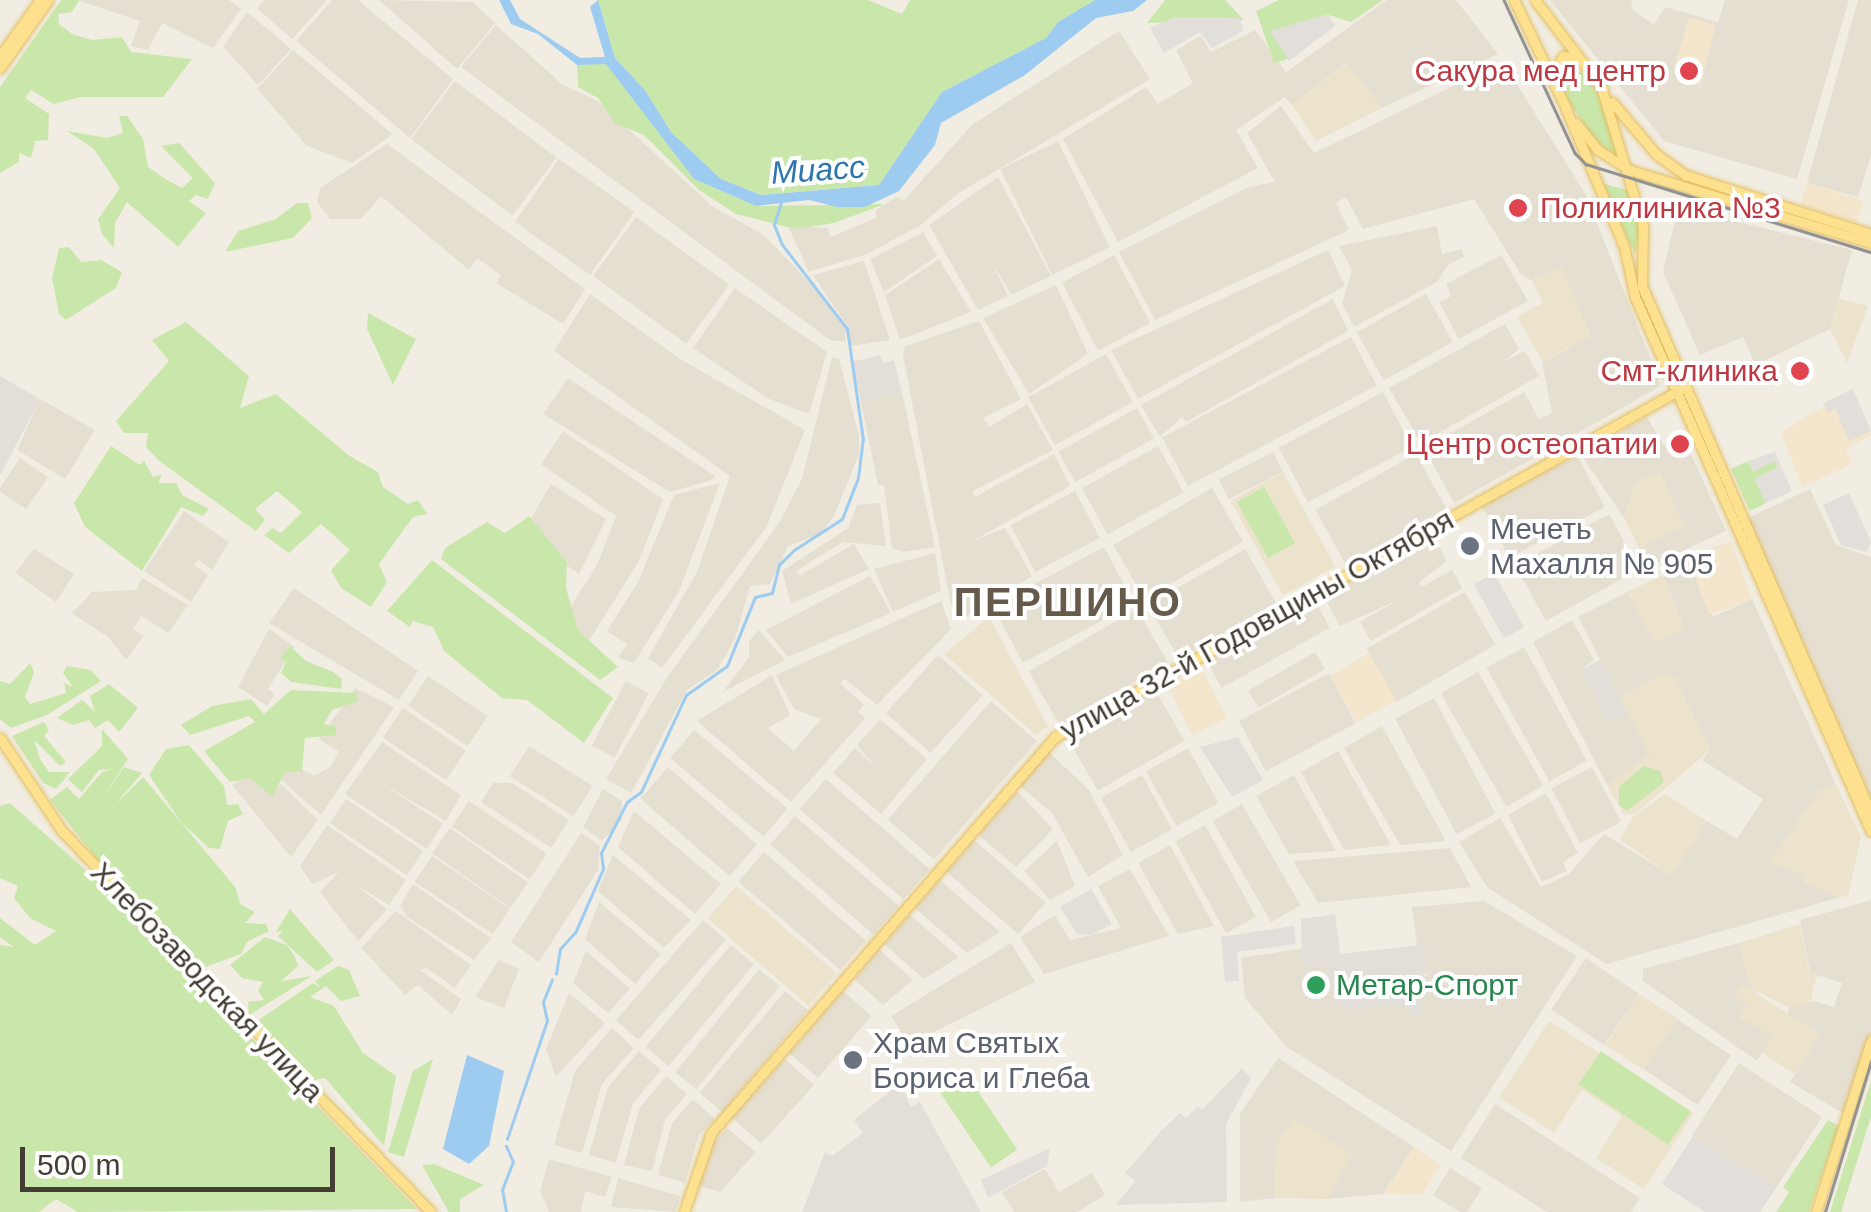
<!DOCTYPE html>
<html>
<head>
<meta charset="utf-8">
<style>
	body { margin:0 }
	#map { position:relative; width:1871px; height:1212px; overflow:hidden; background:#f1ede3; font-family:Arial,sans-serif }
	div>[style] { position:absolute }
	.residential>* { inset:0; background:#e5dfd1; transform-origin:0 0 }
	.commercial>* { inset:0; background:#f4e5cd; transform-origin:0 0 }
	.industrial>* { inset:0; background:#e3ded8; transform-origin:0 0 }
	.education>* { inset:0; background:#ebe3cc; transform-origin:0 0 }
	.green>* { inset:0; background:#cae7ab; transform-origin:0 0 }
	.parking>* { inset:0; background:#e2dfdb; transform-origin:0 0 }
	.water>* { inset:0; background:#9eccf0 }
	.stream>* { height:2.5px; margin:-1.25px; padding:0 1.25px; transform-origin:1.25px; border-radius:1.25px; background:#9eccf0 }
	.roads { filter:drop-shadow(0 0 2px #e3be5f) drop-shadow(0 0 2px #e3be5f) }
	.major>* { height:9px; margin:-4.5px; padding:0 4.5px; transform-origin:4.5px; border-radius:4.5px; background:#fee18f }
	.tram>* { height:2.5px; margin:-1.25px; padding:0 1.25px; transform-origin:1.25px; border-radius:1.25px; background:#939393 }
	.dots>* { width:28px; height:28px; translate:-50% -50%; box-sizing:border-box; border:5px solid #fff; border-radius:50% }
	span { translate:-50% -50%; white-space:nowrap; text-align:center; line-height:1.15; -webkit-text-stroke:8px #fff; paint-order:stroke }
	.health-label { font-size:30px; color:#be3a42 }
	.right { translate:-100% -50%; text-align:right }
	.left { translate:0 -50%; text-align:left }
	.worship-label { font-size:30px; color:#5b616d }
	.street-label { font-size:30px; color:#433d33 }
	.leisure-label { font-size:30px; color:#27864d }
	.water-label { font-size:32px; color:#2d75ae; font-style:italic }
	.district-label { font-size:40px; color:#665b4a; font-weight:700; letter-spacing:2.5px }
	.scale { position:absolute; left:20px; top:1147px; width:315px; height:45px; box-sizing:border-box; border:5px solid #433d33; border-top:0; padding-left:12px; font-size:30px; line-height:35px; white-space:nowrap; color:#433d33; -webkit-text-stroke:8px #fff; paint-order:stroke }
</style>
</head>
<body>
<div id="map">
	<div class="residential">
		<div style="clip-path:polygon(77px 0,229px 0,241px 9px,213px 48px,162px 23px,148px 50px,131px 46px,140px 21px)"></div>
		<div style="clip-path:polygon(264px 0,327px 0,292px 39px,257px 8px)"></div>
		<div style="clip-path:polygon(332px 0,358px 0,453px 79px,410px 138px,296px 41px)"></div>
		<div style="clip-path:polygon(379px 0,473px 2px,495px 23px,457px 69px)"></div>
		<div style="clip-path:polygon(1387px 0,1456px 0,1498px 54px,1382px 108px,1346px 63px,1292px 105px,1285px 97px,1236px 130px,1258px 168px,1118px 242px,1063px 139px,1146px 87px,1158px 104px,1193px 83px,1176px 50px,1201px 36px,1211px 52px,1255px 30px,1286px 72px)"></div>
		<div style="clip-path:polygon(1550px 0,1632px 0,1631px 9px,1654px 25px,1665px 7px,1718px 22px,1725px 0,1849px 0,1797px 179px,1664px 141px)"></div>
		<div style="clip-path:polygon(1858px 0,1871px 0,1871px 156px,1858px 197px,1807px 183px)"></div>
		<div style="clip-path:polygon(247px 12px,291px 49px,258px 85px,223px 47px)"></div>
		<div style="clip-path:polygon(496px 25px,562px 84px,599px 102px,712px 206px,764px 235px,827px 301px,845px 325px,846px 342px,830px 340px,461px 67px)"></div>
		<div style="clip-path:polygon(1119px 31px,1150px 79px,959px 193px,919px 226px,867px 254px,809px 272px,788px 226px,827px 228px,831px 237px,876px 218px,876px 210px,896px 197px,904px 200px,973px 124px)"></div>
		<div style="clip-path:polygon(293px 50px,389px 131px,393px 134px,352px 163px,307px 146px,257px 89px)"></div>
		<div style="clip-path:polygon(1503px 62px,1586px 195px,1661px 386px,1454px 503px,1424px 448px,1524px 392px,1539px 419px,1552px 413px,1542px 361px,1569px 349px,1561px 267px,1532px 281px,1520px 273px,1474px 199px,1363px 229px,1346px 197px,1336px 203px,1349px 230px,1155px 320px,1119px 252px,1249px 187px,1275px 182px,1247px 133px,1281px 106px,1314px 153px)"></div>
		<div style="left:455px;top:81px;width:127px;height:73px;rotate:37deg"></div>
		<div style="left:1058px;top:141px;width:118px;height:64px;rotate:64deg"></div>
		<div style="clip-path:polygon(387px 144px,585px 289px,563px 324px,496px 283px,501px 275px,477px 258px,469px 270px,381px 196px,361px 219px,330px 219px,317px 202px,320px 188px)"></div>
		<div style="left:559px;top:159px;width:92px;height:77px;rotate:35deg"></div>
		<div style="clip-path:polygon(998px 177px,1051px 276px,1011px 295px,991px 260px,1008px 296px,978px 310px,929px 225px)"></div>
		<div style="clip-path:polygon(1678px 207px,1852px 250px,1830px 329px,1755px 365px,1743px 337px,1700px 355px,1663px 272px)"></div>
		<div style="left:636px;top:217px;width:115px;height:73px;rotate:36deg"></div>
		<div style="clip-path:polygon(1437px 226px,1442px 254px,1462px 249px,1464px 257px,1448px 265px,1437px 282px,1354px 327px,1342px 303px,1352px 270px,1339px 246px)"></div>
		<div style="clip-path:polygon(923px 232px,937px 256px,884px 292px,870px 259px)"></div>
		<div style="clip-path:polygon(1328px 250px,1345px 286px,1138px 399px,1111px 350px)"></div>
		<div style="left:1114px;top:255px;width:77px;height:59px;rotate:62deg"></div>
		<div style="clip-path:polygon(1501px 255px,1528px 301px,1459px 339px,1439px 302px,1451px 296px,1446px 284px)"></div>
		<div style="clip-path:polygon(939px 259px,971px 312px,900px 340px,885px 295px)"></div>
		<div style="clip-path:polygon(864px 261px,890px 340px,850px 346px,848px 327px,813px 275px)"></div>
		<div style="clip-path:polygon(1056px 285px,1088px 354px,1029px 394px,983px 318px)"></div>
		<div style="clip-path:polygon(735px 288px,827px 352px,809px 414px,769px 399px,693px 348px)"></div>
		<div style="clip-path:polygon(590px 294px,680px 359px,805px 430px,767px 526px,662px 668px,648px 658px,697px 572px,730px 476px,554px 351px)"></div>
		<div style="left:1426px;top:294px;width:55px;height:79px;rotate:61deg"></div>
		<div style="clip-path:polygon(1333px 299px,1348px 331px,1186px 422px,1182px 417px,1160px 437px,1141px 405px)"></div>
		<div style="clip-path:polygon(979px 321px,1021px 399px,983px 418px,989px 427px,1027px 404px,1053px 450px,973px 491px,975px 497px,1054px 454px,1070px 486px,973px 541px,1005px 528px,1032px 576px,960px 620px,951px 605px,903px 355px,905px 346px)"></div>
		<div style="clip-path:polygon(1505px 324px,1519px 349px,1504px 361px,1525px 351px,1539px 376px,1421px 443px,1389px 388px)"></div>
		<div style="left:1351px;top:337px;width:55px;height:214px;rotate:62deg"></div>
		<div style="left:1106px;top:354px;width:55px;height:89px;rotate:61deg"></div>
		<div style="clip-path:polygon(832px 357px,839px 359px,859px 435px,859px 454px,834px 516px,821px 534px,788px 546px,770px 584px,750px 586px,735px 639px,717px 670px,687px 690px,631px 793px,606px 779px,668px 676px,779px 523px,802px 479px)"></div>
		<div style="clip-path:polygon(568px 378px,715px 476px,712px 480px,670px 492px,543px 414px)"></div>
		<div style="clip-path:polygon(902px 392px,935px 547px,903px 552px,892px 548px,884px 485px,878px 485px,861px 402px)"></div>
		<div style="left:1383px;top:392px;width:62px;height:118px;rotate:62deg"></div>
		<div style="clip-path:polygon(40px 399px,95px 430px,65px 479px,17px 450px)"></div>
		<div style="left:1137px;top:408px;width:35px;height:90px;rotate:61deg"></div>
		<div style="clip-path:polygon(1647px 417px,1664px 446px,1683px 437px,1726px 531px,1650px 566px,1639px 548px,1684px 526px,1660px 473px,1635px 483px,1624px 518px,1580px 453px)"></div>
		<div style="clip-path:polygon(563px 431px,663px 499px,639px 561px,587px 644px,559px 625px,597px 565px,616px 516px,541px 464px)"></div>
		<div style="left:1158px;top:446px;width:53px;height:87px;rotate:61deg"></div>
		<div style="left:1273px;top:452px;width:22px;height:61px;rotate:63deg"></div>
		<div style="left:1416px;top:454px;width:63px;height:115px;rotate:61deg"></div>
		<div style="left:1577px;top:455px;width:59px;height:108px;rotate:62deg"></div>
		<div style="left:20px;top:458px;width:34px;height:39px;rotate:34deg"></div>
		<div style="clip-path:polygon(720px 483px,679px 591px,634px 663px,618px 658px,627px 644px,607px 631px,638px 582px,674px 495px)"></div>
		<div style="clip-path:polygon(551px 484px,606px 519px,579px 574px,559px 560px,530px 520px)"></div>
		<div style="left:1212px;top:488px;width:62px;height:114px;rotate:60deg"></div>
		<div style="clip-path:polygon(1810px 489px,1836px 545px,1871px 557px,1871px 800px,1746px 519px)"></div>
		<div style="left:1075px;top:491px;width:53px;height:73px;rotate:62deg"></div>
		<div style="clip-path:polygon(880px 503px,886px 546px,843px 542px,796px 571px,800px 575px,854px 544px,869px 569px,791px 604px,782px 571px,848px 528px,857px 505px)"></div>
		<div style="clip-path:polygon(184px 511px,229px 542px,212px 570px,199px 560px,194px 565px,208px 575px,191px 602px,144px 571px)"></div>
		<div style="left:1609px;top:514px;width:63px;height:107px;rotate:61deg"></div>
		<div style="clip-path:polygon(1432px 533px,1447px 561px,1419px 582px,1422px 587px,1452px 570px,1462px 588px,1371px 641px,1360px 622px,1398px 600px,1340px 626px,1323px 595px)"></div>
		<div style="left:1104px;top:547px;width:64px;height:126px;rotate:62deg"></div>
		<div style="clip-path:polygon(34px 549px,74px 574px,56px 602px,15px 573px)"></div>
		<div style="left:1245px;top:549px;width:62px;height:112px;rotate:60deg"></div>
		<div style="clip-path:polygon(935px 553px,941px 591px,893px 612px,874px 569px)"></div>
		<div style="clip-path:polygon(1690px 561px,1713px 617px,1752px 599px,1836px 784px,1819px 791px,1804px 882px,1841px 897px,1606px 964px,1487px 887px,1459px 842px,1500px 818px,1541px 887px,1569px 874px,1604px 834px,1671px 875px,1707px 821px,1737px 839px,1763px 799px,1702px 760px,1710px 750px,1664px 673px,1620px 698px,1578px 617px,1627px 592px,1655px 642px,1684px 628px,1663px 575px)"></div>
		<div style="clip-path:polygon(870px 576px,891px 613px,788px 657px,766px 630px)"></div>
		<div style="clip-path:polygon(142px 578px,188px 605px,168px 633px,141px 616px,133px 629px,144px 636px,126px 660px,108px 637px,72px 613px,92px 592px,136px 590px)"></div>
		<div style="clip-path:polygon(294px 588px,418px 671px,399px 700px,269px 623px)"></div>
		<div style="left:1465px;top:592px;width:61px;height:114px;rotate:60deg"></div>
		<div style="left:1314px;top:599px;width:33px;height:124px;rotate:61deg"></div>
		<div style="clip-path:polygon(941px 601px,951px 629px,877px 705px,845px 679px,840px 683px,864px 705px,858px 712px,865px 718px,791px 802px,697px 721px,772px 675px,790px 715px,768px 728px,794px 751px,821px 719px,794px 709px,776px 675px)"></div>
		<div style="left:1137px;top:609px;width:62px;height:125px;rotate:60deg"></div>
		<div style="clip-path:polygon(1572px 620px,1594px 660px,1581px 670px,1609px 721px,1627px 711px,1651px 754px,1607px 785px,1533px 642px)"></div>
		<div style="clip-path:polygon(269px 629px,295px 647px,268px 689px,275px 694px,267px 706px,238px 687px)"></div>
		<div style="clip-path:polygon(759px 630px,785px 660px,723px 692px,749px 657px,749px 641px)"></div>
		<div style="left:1524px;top:647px;width:130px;height:43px;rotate:61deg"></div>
		<div style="left:1315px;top:652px;width:20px;height:77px;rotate:60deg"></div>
		<div style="left:938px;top:655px;width:60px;height:78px;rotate:42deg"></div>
		<div style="left:1478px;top:672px;width:131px;height:43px;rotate:60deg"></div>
		<div style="left:1329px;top:673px;width:57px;height:102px;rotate:62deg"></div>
		<div style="left:428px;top:676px;width:72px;height:36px;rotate:34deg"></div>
		<div style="left:626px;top:681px;width:26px;height:73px;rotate:28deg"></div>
		<div style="clip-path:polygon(355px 688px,394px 707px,321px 815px,279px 778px,289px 762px,314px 776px,330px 767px,339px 752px,319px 739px)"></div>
		<div style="left:1154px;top:688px;width:61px;height:100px;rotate:60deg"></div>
		<div style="left:1434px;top:698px;width:131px;height:44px;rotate:62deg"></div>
		<div style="left:991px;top:701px;width:61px;height:157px;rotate:41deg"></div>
		<div style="left:403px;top:708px;width:76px;height:36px;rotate:34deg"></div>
		<div style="clip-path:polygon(880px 719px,927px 759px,881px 814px,833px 773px,855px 748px,877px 768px,857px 745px)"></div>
		<div style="clip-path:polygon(1382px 726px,1446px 841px,1400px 845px,1344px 748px)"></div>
		<div style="left:694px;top:730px;width:122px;height:37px;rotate:40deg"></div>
		<div style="clip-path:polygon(382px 742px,461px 795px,446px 821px,378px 781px,443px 824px,427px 849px,345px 794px)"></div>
		<div style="left:529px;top:746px;width:75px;height:36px;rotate:32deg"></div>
		<div style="left:1188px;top:748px;width:63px;height:48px;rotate:61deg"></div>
		<div style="clip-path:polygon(1338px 751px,1391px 845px,1344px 850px,1301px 772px)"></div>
		<div style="clip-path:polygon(1049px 752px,1089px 790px,1123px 855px,1088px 877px,1052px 813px,1020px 786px)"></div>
		<div style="left:668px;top:767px;width:118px;height:42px;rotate:41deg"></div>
		<div style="left:1592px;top:767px;width:62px;height:46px;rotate:62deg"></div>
		<div style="clip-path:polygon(250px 773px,270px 791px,281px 784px,318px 820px,291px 857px,232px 785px)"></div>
		<div style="left:1142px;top:775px;width:62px;height:47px;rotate:61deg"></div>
		<div style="clip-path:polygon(1294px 775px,1336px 851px,1289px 854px,1256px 796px)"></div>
		<div style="left:826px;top:779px;width:137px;height:40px;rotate:41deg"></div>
		<div style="clip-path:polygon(493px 783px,512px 783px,569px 820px,551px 848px,481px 802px)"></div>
		<div style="clip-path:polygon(603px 789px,622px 801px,621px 821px,602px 841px,583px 827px)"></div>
		<div style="clip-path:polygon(1017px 791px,1053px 829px,1016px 867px,978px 835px)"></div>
		<div style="clip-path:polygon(1546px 793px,1578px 853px,1563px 862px,1567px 871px,1542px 882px,1508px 815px)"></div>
		<div style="left:346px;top:799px;width:93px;height:29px;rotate:34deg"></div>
		<div style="left:469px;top:801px;width:94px;height:31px;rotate:34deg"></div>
		<div style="left:1242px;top:804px;width:117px;height:34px;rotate:60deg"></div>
		<div style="clip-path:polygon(634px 811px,721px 884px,695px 914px,618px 847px)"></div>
		<div style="left:795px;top:816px;width:137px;height:38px;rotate:41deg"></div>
		<div style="clip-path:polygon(327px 825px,406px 880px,389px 905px,356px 885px,387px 909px,358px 941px,320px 892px,339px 872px,312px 884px,300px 866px)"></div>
		<div style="left:1205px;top:825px;width:105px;height:34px;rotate:61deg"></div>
		<div style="left:450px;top:828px;width:95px;height:31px;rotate:35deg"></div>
		<div style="clip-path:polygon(581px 833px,600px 846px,598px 870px,539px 962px,511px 942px)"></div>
		<div style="left:974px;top:840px;width:95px;height:42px;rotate:41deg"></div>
		<div style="clip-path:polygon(1057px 841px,1075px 886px,1050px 900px,1024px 871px)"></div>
		<div style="clip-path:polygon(1170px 845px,1214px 926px,1178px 934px,1138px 863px)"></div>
		<div style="clip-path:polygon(1450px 848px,1471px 887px,1318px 903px,1293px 861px)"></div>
		<div style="left:764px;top:852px;width:135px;height:39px;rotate:41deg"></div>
		<div style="clip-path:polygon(613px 855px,691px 920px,664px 948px,598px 891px)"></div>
		<div style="left:432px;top:856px;width:94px;height:31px;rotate:34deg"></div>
		<div style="clip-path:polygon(1130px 869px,1169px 936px,1044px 974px,1020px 937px,1055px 915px,1070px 940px,1121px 928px,1098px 886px)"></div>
		<div style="clip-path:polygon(940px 880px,1000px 932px,967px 953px,915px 908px)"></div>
		<div style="clip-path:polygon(413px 884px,491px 938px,474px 960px,407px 917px,400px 906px)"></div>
		<div style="clip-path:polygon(1871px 900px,1871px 1034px,1843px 1113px,1790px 1082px,1820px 1034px,1787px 1014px,1789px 1008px,1814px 1001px,1834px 1007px,1842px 983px,1810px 973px,1800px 920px)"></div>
		<div style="clip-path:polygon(1484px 901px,1577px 956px,1451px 1151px,1287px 1047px,1245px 998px,1241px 958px,1304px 948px,1306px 956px,1325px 964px,1336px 1008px,1408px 1005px,1410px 1014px,1420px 980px,1431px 972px,1417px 945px,1412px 907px)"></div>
		<div style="clip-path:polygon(599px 902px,661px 954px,635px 984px,585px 939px)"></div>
		<div style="clip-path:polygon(396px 911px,471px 965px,455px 988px,425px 967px,421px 971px,461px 999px,452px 1015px,418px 985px,405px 995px,361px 948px)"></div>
		<div style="clip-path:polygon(910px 915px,959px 957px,924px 979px,884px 944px)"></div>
		<div style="left:703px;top:920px;width:30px;height:133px;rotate:41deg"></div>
		<div style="clip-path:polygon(1011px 943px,1035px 982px,909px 1044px,891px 1016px)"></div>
		<div style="clip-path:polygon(1739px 943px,1750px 987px,1761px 994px,1741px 986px,1748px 1005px,1773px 1036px,1757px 1061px,1643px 981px,1643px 969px)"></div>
		<div style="left:731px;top:945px;width:30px;height:133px;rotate:40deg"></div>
		<div style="clip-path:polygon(879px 949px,913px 980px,883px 1005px,854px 979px)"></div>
		<div style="clip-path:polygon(586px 951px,630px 989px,608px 1013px,573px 983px)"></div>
		<div style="left:1586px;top:958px;width:64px;height:62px;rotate:34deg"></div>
		<div style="clip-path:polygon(499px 960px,519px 969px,504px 1008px,475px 997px)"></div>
		<div style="left:759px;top:969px;width:27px;height:133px;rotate:39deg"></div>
		<div style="left:785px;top:991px;width:30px;height:133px;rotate:40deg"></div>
		<div style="left:843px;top:991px;width:38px;height:82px;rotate:41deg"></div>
		<div style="clip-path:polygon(569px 993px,605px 1023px,556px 1077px,546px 1049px)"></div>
		<div style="left:1677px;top:1019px;width:65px;height:60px;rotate:34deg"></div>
		<div style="clip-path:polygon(612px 1028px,634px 1048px,602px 1084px,582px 1153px,554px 1145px,575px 1071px)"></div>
		<div style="clip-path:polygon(639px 1051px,661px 1070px,633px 1103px,616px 1163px,589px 1155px,608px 1087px)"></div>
		<div style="clip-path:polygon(1278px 1058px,1414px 1147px,1383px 1194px,1326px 1199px,1352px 1154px,1277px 1143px,1274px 1198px,1240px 1202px,1240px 1114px)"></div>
		<div style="left:785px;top:1059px;width:39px;height:79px;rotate:42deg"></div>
		<div style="left:1739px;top:1063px;width:99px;height:86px;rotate:33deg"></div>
		<div style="clip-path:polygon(666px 1076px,687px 1094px,665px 1119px,652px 1171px,624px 1165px,639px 1109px)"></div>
		<div style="clip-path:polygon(693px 1099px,715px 1119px,699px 1135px,685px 1183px,658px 1175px,672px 1123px)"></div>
		<div style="clip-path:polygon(1495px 1104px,1640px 1198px,1631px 1212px,1547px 1212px,1461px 1158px)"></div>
		<div style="clip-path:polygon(727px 1128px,756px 1152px,720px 1192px,699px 1186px,712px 1144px)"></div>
		<div style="clip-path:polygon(549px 1159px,612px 1177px,605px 1197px,585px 1191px,581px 1212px,549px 1212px,540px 1191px)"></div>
		<div style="left:1450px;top:1168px;width:38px;height:32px;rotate:32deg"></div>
		<div style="clip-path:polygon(1045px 1169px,1059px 1192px,1092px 1173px,1105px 1195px,1077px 1212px,1014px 1212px,1002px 1192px)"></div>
		<div style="clip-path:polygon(618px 1178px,680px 1196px,676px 1212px,611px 1207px)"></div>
	</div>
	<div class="commercial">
		<div style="clip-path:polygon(1689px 18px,1716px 25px,1700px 87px,1674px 68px)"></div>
		<div style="left:1807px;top:183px;width:59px;height:23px;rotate:17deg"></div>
		<div style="clip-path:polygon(1852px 389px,1871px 435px,1846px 449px,1852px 464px,1802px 487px,1781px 432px)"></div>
		<div style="left:1731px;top:541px;width:62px;height:46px;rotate:70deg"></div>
		<div style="left:1369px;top:653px;width:54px;height:45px;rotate:60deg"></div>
		<div style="left:1202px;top:670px;width:54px;height:38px;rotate:63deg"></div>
		<div style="clip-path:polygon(1414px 1147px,1441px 1165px,1422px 1195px,1383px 1194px)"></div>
	</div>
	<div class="industrial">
		<div style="clip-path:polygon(880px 355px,883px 363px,894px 360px,902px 392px,861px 402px,852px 362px)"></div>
		<div style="clip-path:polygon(0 376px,40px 399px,1px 474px,0 473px)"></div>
		<div style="left:1600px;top:660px;width:58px;height:21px;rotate:62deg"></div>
		<div style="clip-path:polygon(1238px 737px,1263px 780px,1232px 797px,1200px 747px)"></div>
		<div style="clip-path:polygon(1091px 889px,1112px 924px,1091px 935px,1077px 934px,1060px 907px)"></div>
		<div style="clip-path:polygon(1335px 914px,1340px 954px,1421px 945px,1431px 972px,1407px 979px,1405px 973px,1378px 985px,1379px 1006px,1336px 1008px,1325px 965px,1307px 968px,1302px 960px,1301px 919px)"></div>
		<div style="clip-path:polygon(1242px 1068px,1251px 1078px,1226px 1124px,1227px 1202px,1116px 1205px,1135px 1181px,1125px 1173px,1162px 1130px,1180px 1113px,1186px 1118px,1198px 1106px,1202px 1110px)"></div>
		<div style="clip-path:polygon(900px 1083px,911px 1107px,920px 1102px,981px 1212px,802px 1212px,825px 1152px,832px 1156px,863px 1133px,854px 1120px)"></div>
	</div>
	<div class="education">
		<div style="clip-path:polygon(1347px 63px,1382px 108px,1316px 141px,1292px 105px)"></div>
		<div style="clip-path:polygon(1561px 267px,1592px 337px,1542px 361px,1517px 317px,1543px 303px,1532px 281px)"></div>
		<div style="clip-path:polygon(1838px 298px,1868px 306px,1847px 363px,1830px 329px)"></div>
		<div style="left:1283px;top:472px;width:108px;height:60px;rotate:61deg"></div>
		<div style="clip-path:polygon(1660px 472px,1684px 527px,1639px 548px,1624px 518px,1635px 483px)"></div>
		<div style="clip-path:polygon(1663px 575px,1684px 629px,1655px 642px,1627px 592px)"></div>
		<div style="clip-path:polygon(989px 617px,1048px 726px,1036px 735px,944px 654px)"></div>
		<div style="clip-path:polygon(1664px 673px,1676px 678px,1710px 750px,1635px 814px,1624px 815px,1607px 785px,1650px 754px,1620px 698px)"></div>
		<div style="clip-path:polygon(1836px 784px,1861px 837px,1848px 896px,1841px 897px,1803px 882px,1804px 874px,1769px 863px,1819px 791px)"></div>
		<div style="clip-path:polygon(1665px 794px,1707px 821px,1671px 875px,1620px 840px,1632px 818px)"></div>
		<div style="left:736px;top:886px;width:133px;height:43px;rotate:41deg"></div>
		<div style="clip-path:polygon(1800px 924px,1809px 972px,1817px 975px,1810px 1003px,1789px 1008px,1750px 987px,1739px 943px)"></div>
		<div style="clip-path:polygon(1742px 985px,1820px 1034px,1795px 1074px,1762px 1053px,1772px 1036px,1739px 1018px,1747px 1005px,1734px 996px)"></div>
		<div style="left:1639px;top:994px;width:45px;height:61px;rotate:33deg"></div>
		<div style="clip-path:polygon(1549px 1021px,1694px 1113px,1644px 1189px,1596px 1158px,1622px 1116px,1582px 1090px,1554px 1133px,1499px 1097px)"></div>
		<div style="clip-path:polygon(1293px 1118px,1353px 1154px,1326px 1199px,1274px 1198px,1277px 1143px)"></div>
	</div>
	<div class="green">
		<div style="clip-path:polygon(61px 0,79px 0,72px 12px,58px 14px,59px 24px,72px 34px,92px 40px,122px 37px,131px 52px,192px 59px,163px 97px,81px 97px,54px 104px,31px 90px,25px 98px,49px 114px,48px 140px,35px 141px,31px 158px,19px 153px,19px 162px,0 173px,0 87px)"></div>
		<div style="clip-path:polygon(598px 0,868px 0,902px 14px,910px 0,1095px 0,1058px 22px,1046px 38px,942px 92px,879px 185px,761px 195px,721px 179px,671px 132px,645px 90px,615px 58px)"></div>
		<div style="clip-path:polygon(1165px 0,1225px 0,1244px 20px,1147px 23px)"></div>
		<div style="clip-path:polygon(1279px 0,1383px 0,1351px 22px,1329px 15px,1271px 31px,1288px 59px,1274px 63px,1256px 11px)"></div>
		<div style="clip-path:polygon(1570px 60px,1602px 96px,1624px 162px,1595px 140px,1562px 93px,1556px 76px,1563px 61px)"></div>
		<div style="clip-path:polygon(606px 63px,694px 179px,756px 206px,885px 204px,834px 223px,795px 229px,736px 214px,699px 190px,644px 135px,615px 123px,598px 98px,578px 87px,577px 65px)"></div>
		<div style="clip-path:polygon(119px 116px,127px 116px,143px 139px,148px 167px,167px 180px,182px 188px,193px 178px,161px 146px,179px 143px,215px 183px,208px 199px,196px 195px,189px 201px,206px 213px,178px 247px,127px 202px,115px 223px,114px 248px,102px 234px,98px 219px,120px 188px,94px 149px,67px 131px,107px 138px,123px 133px)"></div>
		<div style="clip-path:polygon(1601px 183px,1631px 191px,1640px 228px,1635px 254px)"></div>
		<div style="clip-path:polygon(297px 203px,308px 203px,312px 218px,293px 238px,225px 252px,238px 231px,276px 219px)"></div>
		<div style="clip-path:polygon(69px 247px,81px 262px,101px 260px,122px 272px,116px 288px,66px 320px,59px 314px,52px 278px,59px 248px)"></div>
		<div style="clip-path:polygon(368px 313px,416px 339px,393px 385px,367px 329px)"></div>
		<div style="clip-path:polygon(186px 322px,249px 376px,240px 408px,276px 394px,348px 455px,378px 472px,383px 487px,408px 504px,418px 500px,427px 514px,413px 517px,379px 564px,387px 582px,371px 607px,341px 588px,331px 570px,350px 550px,321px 524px,289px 553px,264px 535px,272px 528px,281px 533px,302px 512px,277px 491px,255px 509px,265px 520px,256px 531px,158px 460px,146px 447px,148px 433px,124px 433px,116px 421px,169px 361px,152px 340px)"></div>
		<div style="clip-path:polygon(111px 446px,140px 465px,144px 460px,153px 477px,162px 475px,158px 483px,176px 483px,182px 495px,209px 509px,203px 516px,181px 507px,142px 571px,85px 527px,74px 503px)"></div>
		<div style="clip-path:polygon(1748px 461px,1753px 471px,1775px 461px,1778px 468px,1755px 479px,1766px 503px,1750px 511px,1731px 469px)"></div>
		<div style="left:1264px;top:487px;width:64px;height:31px;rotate:61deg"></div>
		<div style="clip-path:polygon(529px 516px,567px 562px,566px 588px,578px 630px,618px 667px,600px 680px,441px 559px,445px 548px,487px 522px,505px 533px)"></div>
		<div style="clip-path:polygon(432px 560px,613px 698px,584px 743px,527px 700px,502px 698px,444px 651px,433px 627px,413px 621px,410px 627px,387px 611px)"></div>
		<div style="clip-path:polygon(290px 646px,306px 661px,333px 672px,342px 679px,341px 689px,291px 682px,281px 673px,286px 662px,280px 658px)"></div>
		<div style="clip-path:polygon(30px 663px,34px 672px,25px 697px,30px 704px,66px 693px,64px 683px,73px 687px,63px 673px,67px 666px,91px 670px,101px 681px,47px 715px,11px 728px,0 719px,0 681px,10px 684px)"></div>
		<div style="clip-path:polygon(109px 684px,138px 708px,119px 732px,108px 720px,95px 728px,89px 720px,73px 725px,57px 718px,82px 700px,95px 712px,90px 696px)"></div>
		<div style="clip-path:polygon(291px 690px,357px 693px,358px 701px,332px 710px,324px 724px,337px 727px,335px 735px,305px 738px,302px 772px,285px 772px,272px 797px,250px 778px,230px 782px,204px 751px,255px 722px,249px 716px,190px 735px,181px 725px,212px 706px,251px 699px,264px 714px)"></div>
		<div style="clip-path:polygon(44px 722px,49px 730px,44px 736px,66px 762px,60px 766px,34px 740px,40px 759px,49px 772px,70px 772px,56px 789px,43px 783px,12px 736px)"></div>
		<div style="clip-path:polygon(102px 729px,128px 759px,97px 807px,124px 767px,142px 773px,115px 805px,143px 777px,236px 888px,240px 904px,255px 912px,245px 923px,266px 924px,269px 931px,247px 942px,241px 954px,205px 967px,97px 859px,50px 800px,67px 787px,79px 799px,102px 772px,114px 769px,99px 770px,82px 792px,68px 779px,102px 746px)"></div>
		<div style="clip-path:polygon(189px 745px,224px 786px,227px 805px,238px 804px,243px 814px,228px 821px,220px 849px,209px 848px,181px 822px,149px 775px,166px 749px)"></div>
		<div style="clip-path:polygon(1644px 766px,1660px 771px,1664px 782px,1627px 811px,1619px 805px,1619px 787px)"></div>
		<div style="clip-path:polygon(10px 803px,105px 887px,417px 1209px,78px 1212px,56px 1199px,39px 1212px,0 1212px,0 945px,14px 947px,0 937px,0 918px,35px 945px,56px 931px,30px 918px,14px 898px,18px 886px,0 878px,0 806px)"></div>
		<div style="clip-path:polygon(290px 909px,334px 960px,317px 972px,278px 936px,283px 931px,276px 932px)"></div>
		<div style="clip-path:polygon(265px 937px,287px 945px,295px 957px,298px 966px,281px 981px,312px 976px,249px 1015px,248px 1002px,264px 1000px,258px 991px,263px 982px,242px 978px,230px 965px)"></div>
		<div style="clip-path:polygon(338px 966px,349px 970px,360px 996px,341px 1001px,326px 986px,310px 997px,334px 1006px,363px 1053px,396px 1076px,384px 1146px,325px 1078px,315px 1080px,317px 1089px,259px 1029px,260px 1019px,313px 983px,321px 988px,315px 981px)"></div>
		<div style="left:1601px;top:1051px;width:108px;height:40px;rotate:34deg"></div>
		<div style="clip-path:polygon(433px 1059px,404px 1157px,388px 1152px,413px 1071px)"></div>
		<div style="left:967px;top:1075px;width:90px;height:32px;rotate:56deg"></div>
		<div style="clip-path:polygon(1871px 1081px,1871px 1117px,1841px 1212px,1830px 1212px)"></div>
		<div style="clip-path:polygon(1828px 1120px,1839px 1126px,1809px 1212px,1776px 1212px,1789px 1192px,1783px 1187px)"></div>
		<div style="clip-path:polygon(434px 1164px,484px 1185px,460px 1199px,460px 1212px,449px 1212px,422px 1165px)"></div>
	</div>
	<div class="parking">
		<div style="clip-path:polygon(1328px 14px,1335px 26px,1289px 61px,1270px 31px)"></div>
		<div style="clip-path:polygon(1175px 17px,1240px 18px,1243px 31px,1212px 48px,1200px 32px,1164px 53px,1150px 28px)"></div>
		<div style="clip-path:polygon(1853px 389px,1871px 431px,1849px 441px,1835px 409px,1828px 412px,1823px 403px)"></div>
		<div style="clip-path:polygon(1775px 452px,1792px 491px,1766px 503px,1755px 478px,1778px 467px,1775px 461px,1753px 472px,1748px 461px)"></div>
		<div style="clip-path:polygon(1849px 493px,1871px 542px,1867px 552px,1841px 545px,1823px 505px)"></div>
		<div style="left:1494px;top:573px;width:62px;height:23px;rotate:61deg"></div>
		<div style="clip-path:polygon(1294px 926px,1296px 944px,1237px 952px,1239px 981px,1225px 982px,1221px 937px)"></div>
		<div style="clip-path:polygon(1405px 972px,1407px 979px,1424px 974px,1420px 1014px,1410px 1015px,1408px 1005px,1379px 1006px,1375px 982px)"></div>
		<div style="clip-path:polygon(1693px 1136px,1776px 1188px,1760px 1212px,1705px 1212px,1662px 1184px)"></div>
		<div style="clip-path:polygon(1050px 1148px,1047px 1166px,988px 1198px,981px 1180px)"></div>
	</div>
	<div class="water">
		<div style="clip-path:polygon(499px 0,510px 0,520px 19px,580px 58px,605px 57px,590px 7px,598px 0,615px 58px,645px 90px,671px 132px,721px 179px,761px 195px,879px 185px,942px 92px,1046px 38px,1058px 22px,1095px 0,1147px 0,1133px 11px,1096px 18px,1025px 75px,941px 123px,935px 145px,899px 191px,865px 207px,837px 207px,809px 200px,756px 206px,694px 179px,606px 64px,577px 65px,538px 34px,511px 24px)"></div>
		<div style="clip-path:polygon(467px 1055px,504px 1071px,489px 1146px,469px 1164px,443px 1149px)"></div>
	</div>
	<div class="stream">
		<div style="left:556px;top:974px;width:25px;rotate:-81deg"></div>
		<div style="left:560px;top:949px;width:24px;rotate:-48deg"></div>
		<div style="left:576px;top:931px;width:68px;rotate:-66.5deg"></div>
		<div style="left:603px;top:869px;width:16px;rotate:-97deg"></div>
		<div style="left:601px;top:853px;width:57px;rotate:-63deg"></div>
		<div style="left:627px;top:802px;width:17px;rotate:-36deg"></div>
		<div style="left:641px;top:792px;width:107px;rotate:-65.1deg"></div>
		<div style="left:686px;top:695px;width:50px;rotate:-35.3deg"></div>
		<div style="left:727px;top:666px;width:74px;rotate:-67.9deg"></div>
		<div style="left:755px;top:597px;width:17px;rotate:-13deg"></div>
		<div style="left:772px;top:593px;width:29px;rotate:-76deg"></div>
		<div style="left:779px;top:565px;width:21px;rotate:-45deg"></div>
		<div style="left:794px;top:550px;width:57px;rotate:-32.9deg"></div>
		<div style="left:842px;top:519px;width:44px;rotate:-68.7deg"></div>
		<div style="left:858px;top:478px;width:38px;rotate:-83deg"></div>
		<div style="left:863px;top:440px;width:112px;rotate:-98.2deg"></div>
		<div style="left:847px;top:329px;width:106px;rotate:-127.7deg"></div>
		<div style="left:782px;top:245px;width:22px;rotate:-112deg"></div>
		<div style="left:774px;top:225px;width:24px;rotate:-73deg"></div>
		<div style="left:507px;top:1139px;width:125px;rotate:-71.3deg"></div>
		<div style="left:547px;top:1021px;width:19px;rotate:-102deg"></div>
		<div style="left:543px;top:1002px;width:24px;rotate:-68deg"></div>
		<div style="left:506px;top:1212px;width:22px;rotate:-100deg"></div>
		<div style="left:502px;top:1190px;width:30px;rotate:-69deg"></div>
		<div style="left:513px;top:1162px;width:17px;rotate:-114deg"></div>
	</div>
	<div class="roads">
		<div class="major">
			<div style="left:1514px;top:0;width:122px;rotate:64.3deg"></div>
			<div style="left:1535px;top:0;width:112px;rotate:52.6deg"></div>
			<div style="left:0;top:56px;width:69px;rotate:-54.5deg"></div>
			<div style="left:0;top:68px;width:83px;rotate:-54.8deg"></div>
			<div style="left:1553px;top:75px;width:21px;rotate:-62deg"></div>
			<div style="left:1563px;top:56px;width:16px;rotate:7deg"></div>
			<div style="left:1601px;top:87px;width:145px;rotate:73.2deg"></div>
			<div style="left:1643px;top:226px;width:60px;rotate:91deg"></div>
			<div style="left:1642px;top:286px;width:575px;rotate:66.51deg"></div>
			<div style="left:1612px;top:102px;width:68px;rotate:49.8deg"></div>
			<div style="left:1656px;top:154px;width:36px;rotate:36deg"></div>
			<div style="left:1685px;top:175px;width:195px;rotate:17.6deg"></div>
			<div style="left:1566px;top:109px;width:149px;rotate:67.1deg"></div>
			<div style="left:1624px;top:246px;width:52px;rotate:77.8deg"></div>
			<div style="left:1635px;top:297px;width:584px;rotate:66.16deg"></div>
			<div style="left:1576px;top:123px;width:35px;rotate:51deg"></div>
			<div style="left:1598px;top:150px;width:38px;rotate:32deg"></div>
			<div style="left:1630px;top:170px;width:252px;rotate:16.9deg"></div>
			<div style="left:0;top:738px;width:112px;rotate:56.3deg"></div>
			<div style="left:62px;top:831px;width:530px;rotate:45.92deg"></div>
			<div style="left:684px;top:1212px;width:83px;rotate:-71.1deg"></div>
			<div style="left:711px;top:1133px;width:525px;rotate:-49.02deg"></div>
			<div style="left:1055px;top:737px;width:721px;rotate:-29.05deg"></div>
			<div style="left:1816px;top:1212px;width:180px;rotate:-72.2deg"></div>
		</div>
	</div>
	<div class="tram">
		<div style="left:1504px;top:0;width:169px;rotate:65.1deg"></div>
		<div style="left:1575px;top:153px;width:16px;rotate:45deg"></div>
		<div style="left:1586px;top:164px;width:298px;rotate:17.2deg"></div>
		<div style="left:1825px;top:1212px;width:157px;rotate:-73deg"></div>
	</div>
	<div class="dots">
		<div style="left:1689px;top:71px;background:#e0444e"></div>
		<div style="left:1518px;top:208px;background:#e0444e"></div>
		<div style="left:1800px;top:371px;background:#e0444e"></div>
		<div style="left:1680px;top:444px;background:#e0444e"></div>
		<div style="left:1470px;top:546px;background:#6b7280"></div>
		<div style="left:1316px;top:985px;background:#2e9e5b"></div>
		<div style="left:853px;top:1060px;background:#6b7280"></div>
	</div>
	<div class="health-label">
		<span class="right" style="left:1666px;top:71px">Сакура мед центр</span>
		<span class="left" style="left:1540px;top:208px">Поликлиника №3</span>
		<span class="right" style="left:1778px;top:371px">Смт-клиника</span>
		<span class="right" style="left:1658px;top:444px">Центр остеопатии</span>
	</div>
	<div class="worship-label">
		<span class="left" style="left:1490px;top:546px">Мечеть<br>Махалля № 905</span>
		<span class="left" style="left:873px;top:1060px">Храм Святых<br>Бориса и Глеба</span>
	</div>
	<div class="street-label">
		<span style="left:1257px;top:625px;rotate:-29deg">улица 32-й Годовщины Октября</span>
		<span style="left:207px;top:982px;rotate:46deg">Хлебозаводская улица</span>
	</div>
	<div class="leisure-label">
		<span class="left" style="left:1336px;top:985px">Метар-Спорт</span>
	</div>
	<div class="water-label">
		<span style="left:818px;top:170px;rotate:-4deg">Миасс</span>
	</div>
	<div class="district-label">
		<span style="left:1068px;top:602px">ПЕРШИНО</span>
	</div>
	<div class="scale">500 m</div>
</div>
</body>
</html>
